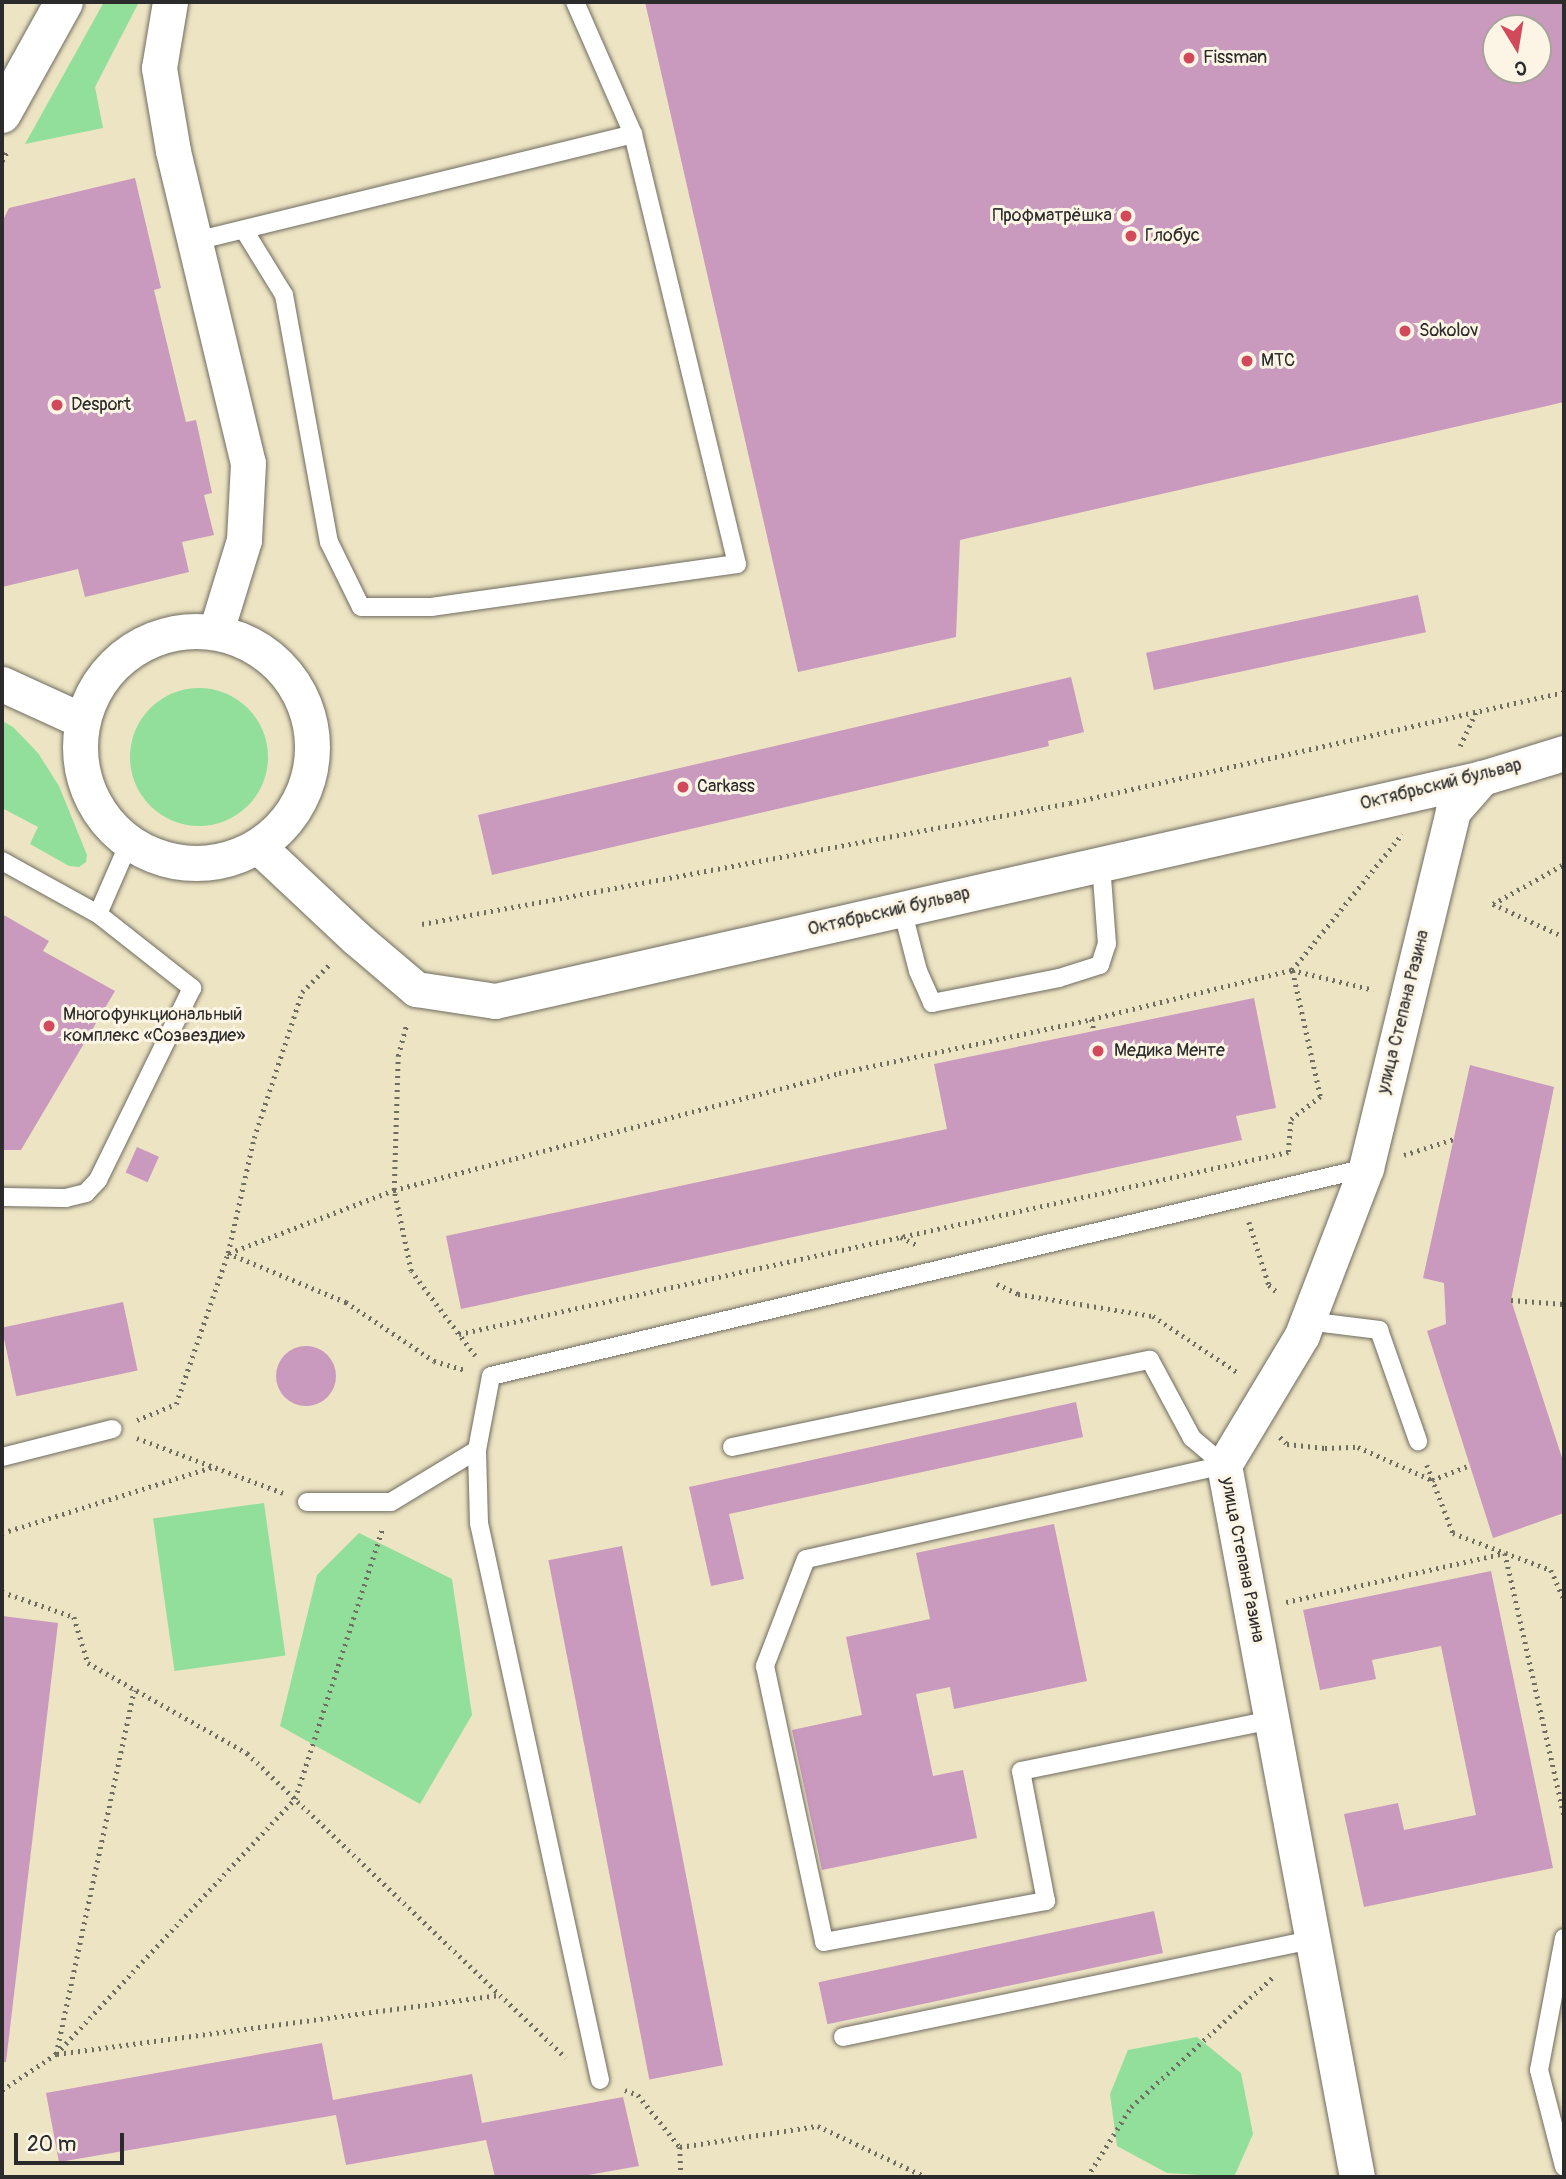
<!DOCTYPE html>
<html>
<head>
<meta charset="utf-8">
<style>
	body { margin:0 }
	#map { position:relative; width:1566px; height:2179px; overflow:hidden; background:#ede4c3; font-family:Pangolin,sans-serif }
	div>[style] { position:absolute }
	.green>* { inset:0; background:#92de9b; transform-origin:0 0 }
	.round { border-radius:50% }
	.building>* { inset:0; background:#c999be; transform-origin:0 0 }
	.path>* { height:4.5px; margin-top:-2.25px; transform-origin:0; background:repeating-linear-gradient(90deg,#6f6c60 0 2px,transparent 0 7px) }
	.roads { filter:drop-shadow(0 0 2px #6f6c60) drop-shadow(0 0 2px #6f6c60) }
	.service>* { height:18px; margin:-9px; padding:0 9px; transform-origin:9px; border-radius:9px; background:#fff }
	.minor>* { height:35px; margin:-17.5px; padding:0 17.5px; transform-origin:17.5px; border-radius:17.5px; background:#fff }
	.minor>.ring { margin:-17.5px; padding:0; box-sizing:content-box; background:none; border:35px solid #fff; border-radius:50% }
	.secondary>* { height:38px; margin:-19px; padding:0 19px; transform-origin:19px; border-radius:19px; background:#fff }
	.dots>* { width:19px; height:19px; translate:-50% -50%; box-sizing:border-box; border:4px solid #fcf5e5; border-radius:50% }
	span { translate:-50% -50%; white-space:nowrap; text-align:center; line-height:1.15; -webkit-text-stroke:6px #fcf5e5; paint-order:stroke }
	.poi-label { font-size:18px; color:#2b2b2b }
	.left { translate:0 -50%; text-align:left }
	.right { translate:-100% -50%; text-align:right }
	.street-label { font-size:18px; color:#2b2b2b }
	.frame { position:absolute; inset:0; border:4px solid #2b2b2b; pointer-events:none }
	.north { position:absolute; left:1482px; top:14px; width:70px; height:70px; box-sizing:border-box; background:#fcf5e5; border:2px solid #a8a49b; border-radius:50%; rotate:169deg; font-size:19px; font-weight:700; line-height:28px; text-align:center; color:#2b2b2b }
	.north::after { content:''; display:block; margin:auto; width:24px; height:32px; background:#d1495b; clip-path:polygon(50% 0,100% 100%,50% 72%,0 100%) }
	.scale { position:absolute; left:14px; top:2133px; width:110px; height:32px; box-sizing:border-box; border:4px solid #2b2b2b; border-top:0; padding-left:9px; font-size:21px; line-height:24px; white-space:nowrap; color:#2b2b2b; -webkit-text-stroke:5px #fcf5e5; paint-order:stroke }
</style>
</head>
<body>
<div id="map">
	<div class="green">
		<div style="clip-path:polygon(104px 2px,139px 2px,95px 87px,103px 128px,25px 144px)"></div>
		<div class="round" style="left:130px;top:688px;width:138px;height:138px"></div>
		<div style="clip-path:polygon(2px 721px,13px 727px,38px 753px,59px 786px,87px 855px,86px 862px,79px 867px,69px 866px,30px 844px,38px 827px,2px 808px)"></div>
		<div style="left:264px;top:1503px;width:154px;height:112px;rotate:82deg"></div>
		<div style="clip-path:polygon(359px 1533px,452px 1579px,472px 1715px,420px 1804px,280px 1726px,317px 1575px)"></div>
		<div style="clip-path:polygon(1197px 2037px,1241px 2073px,1253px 2134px,1234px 2177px,1167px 2173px,1117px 2146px,1110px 2094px,1128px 2050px)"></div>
	</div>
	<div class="building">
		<div style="clip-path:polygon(evenodd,645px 2px,1564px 2px,1564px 402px,960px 540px,956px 637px,798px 672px,645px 2px,1496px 28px,1538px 28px,1538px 70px,1496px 70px,1496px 28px)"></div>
		<div style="clip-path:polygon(135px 178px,161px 288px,154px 290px,186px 422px,196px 420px,212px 493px,204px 495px,214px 535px,182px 542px,189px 572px,85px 597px,78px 569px,2px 587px,2px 222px,9px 208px)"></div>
		<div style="left:1418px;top:595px;width:38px;height:278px;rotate:78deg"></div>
		<div style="clip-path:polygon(1071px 677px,1084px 732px,1048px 741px,1049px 746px,492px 875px,478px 815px)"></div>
		<div style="clip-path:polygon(2px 914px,49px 941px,43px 951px,115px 991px,21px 1150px,2px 1150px)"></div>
		<div style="clip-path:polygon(1254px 998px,1276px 1108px,1236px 1116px,1242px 1140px,461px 1309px,446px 1236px,947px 1129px,934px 1064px)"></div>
		<div style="clip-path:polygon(1470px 1065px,1554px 1087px,1511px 1300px,1564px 1464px,1564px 1513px,1493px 1538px,1427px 1331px,1446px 1324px,1444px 1283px,1423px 1278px)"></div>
		<div style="left:137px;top:1147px;width:24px;height:28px;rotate:24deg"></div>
		<div style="left:123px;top:1302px;width:70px;height:124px;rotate:78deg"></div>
		<div class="round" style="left:276px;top:1346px;width:60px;height:60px"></div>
		<div style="clip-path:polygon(1076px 1402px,1083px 1437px,729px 1514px,744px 1579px,711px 1586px,689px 1487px)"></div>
		<div style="clip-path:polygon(1054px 1524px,1087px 1681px,954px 1709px,950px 1687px,916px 1694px,933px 1776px,963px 1770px,977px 1838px,822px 1870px,792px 1730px,862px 1715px,846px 1637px,930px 1619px,916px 1553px)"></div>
		<div style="left:622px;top:1546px;width:529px;height:75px;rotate:79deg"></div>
		<div style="clip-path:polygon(1491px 1571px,1553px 1868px,1364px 1907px,1344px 1814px,1398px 1803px,1404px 1830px,1476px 1815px,1441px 1646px,1372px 1660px,1376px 1679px,1320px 1690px,1303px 1610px)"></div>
		<div style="clip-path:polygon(2px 1616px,58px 1623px,6px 2062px,2px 2062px)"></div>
		<div style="left:1154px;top:1911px;width:43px;height:343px;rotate:78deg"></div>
		<div style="clip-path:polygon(322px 2043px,333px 2100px,472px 2074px,482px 2123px,623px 2097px,639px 2166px,577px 2177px,495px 2177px,486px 2140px,346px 2165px,336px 2115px,59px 2162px,46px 2093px)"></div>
	</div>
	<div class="path">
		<div style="left:2px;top:161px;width:13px;rotate:-61deg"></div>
		<div style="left:1460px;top:746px;width:38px;rotate:-65deg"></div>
		<div style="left:1493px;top:904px;width:81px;rotate:-29.4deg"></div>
		<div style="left:1493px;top:904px;width:78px;rotate:24.9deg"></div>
		<div style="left:422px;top:924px;width:659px;rotate:-10.58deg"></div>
		<div style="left:1070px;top:803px;width:506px;rotate:-12.66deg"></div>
		<div style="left:1092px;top:1019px;width:12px;rotate:81deg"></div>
		<div style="left:1404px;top:1155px;width:52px;rotate:-17.7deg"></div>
		<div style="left:1249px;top:1222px;width:66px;rotate:72.4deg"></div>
		<div style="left:1269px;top:1285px;width:13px;rotate:42deg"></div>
		<div style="left:901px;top:1237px;width:18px;rotate:27deg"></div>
		<div style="left:228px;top:1253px;width:128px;rotate:22.6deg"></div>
		<div style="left:346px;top:1302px;width:106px;rotate:33.8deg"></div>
		<div style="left:434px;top:1361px;width:33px;rotate:16deg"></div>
		<div style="left:229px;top:1253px;width:177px;rotate:-20.9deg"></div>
		<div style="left:394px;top:1190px;width:134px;rotate:-88.3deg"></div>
		<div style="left:398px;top:1056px;width:34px;rotate:-75deg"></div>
		<div style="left:997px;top:1284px;width:23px;rotate:25deg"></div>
		<div style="left:1018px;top:1294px;width:137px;rotate:9.3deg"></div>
		<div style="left:1153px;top:1316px;width:101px;rotate:33.7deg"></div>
		<div style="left:1511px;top:1300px;width:53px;rotate:4.3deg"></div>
		<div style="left:459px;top:1334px;width:849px;rotate:-12.38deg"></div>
		<div style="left:1288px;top:1152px;width:33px;rotate:-85deg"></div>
		<div style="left:1291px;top:1119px;width:37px;rotate:-38deg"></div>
		<div style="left:1320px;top:1096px;width:129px;rotate:-102.5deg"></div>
		<div style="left:1292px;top:970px;width:175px;rotate:-51deg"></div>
		<div style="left:475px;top:1356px;width:106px;rotate:-127deg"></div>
		<div style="left:411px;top:1271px;width:83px;rotate:-101.9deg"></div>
		<div style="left:394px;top:1190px;width:460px;rotate:-14.7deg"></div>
		<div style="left:839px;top:1073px;width:259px;rotate:-12deg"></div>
		<div style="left:1092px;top:1019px;width:206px;rotate:-13.8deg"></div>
		<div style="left:1292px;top:970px;width:84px;rotate:13.7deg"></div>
		<div style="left:137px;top:1420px;width:42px;rotate:-22.3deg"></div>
		<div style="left:176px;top:1404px;width:160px;rotate:-71deg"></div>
		<div style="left:228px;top:1253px;width:118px;rotate:-77.3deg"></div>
		<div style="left:254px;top:1138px;width:154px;rotate:-71.8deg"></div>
		<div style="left:302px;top:992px;width:42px;rotate:-45deg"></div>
		<div style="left:1280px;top:1437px;width:10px;rotate:45deg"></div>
		<div style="left:1287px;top:1444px;width:38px;rotate:6deg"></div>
		<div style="left:1325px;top:1448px;width:33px;rotate:-2deg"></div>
		<div style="left:1358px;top:1447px;width:81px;rotate:24deg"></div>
		<div style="left:1432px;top:1480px;width:41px;rotate:-21.5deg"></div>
		<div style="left:137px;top:1438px;width:156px;rotate:20.6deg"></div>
		<div style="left:1427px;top:1465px;width:73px;rotate:69.1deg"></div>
		<div style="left:1453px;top:1533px;width:105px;rotate:20.7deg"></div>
		<div style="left:1551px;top:1570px;width:32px;rotate:66deg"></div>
		<div style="left:2px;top:1533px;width:221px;rotate:-17.4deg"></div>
		<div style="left:2px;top:1592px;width:76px;rotate:19.1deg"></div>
		<div style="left:74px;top:1617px;width:48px;rotate:73.1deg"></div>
		<div style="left:88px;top:1663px;width:183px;rotate:29.5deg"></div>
		<div style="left:247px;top:1753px;width:441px;rotate:43.7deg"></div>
		<div style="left:1286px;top:1602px;width:224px;rotate:-12.6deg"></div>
		<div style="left:1505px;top:1553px;width:268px;rotate:77.3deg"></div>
		<div style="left:56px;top:2054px;width:349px;rotate:-46.9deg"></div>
		<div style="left:295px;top:1799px;width:283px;rotate:-72.1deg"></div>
		<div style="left:57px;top:2054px;width:446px;rotate:-7.6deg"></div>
		<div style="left:2px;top:2090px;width:65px;rotate:-33.7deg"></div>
		<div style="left:56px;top:2054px;width:372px;rotate:-77.9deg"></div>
		<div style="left:625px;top:2090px;width:14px;rotate:21deg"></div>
		<div style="left:638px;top:2095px;width:67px;rotate:51.1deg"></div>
		<div style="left:680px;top:2147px;width:30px;rotate:88deg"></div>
		<div style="left:680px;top:2147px;width:140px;rotate:-8.7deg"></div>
		<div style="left:818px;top:2126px;width:119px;rotate:25.3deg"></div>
		<div style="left:1087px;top:2177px;width:83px;rotate:-57.8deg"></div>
		<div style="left:1131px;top:2107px;width:193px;rotate:-42.5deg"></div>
	</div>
	<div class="roads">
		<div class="service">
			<div style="left:244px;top:230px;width:76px;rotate:58.4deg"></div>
			<div style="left:284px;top:295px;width:251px;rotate:79.7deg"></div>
			<div style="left:329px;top:542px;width:72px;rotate:63.8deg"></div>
			<div style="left:361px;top:607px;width:70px"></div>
			<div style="left:431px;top:607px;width:309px;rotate:-8deg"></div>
			<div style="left:737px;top:564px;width:442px;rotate:-103.6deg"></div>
			<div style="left:633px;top:134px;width:144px;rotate:-113.7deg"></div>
			<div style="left:195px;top:241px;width:451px;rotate:-13.7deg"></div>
			<div style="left:2px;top:861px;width:110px;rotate:28.9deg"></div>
			<div style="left:98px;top:914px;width:120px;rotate:38.2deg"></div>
			<div style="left:192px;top:988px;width:214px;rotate:116.1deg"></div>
			<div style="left:98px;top:1180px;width:18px;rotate:133deg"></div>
			<div style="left:86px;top:1193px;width:21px;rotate:166deg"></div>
			<div style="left:66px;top:1198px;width:64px;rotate:-179.1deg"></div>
			<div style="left:902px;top:909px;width:64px;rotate:75.5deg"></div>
			<div style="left:918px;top:971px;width:35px;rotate:66deg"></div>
			<div style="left:932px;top:1003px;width:129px;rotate:-11.1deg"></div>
			<div style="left:1059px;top:978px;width:43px;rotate:-17.6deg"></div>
			<div style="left:1100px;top:965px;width:22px;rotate:-72deg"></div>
			<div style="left:1107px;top:944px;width:80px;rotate:-94.3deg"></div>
			<div style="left:98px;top:914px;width:77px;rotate:-66.4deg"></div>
			<div style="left:1307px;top:1321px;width:73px;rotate:7.1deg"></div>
			<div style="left:1379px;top:1330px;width:118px;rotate:70.6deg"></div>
			<div style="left:732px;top:1447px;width:427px;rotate:-11.8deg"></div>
			<div style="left:1150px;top:1360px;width:89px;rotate:61.7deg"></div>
			<div style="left:1192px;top:1438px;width:42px;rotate:40.2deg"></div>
			<div style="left:2px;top:1457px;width:114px;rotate:-14.2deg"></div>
			<div style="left:1224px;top:1465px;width:428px;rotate:167.3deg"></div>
			<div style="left:806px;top:1559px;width:115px;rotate:111deg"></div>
			<div style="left:765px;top:1666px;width:282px;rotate:77.9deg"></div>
			<div style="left:824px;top:1942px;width:226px;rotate:-10.5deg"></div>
			<div style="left:1046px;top:1901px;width:132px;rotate:-100.9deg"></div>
			<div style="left:1021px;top:1771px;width:255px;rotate:-11.5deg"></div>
			<div style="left:307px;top:1502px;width:84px"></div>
			<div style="left:391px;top:1502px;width:100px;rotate:-31.2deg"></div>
			<div style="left:1564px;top:1938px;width:134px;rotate:100.7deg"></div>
			<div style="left:1539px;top:2070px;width:100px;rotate:75.5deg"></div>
			<div style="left:843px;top:2037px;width:480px;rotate:-11.7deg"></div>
			<div style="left:600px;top:2080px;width:570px;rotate:-102.26deg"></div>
			<div style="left:479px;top:1523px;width:73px;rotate:-91.6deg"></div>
			<div style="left:477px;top:1450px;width:75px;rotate:-79.3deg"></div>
			<div style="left:491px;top:1376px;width:899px;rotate:-13.37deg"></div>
		</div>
		<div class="minor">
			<div style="left:170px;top:2px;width:67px;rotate:99.5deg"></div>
			<div style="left:159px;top:68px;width:84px;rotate:80.4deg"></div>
			<div style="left:173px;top:151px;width:321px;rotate:76.5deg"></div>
			<div style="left:248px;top:463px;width:77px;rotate:93deg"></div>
			<div style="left:244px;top:540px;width:95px;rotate:107.1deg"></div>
			<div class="ring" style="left:80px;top:631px;width:197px;height:197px"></div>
			<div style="left:2px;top:684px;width:87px;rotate:24.5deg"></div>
			<div style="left:260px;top:848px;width:132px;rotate:43.2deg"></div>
			<div style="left:356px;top:938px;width:79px;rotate:40.4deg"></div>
			<div style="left:416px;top:989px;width:80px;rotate:8.6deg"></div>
			<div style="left:495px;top:1001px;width:1012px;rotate:-12.73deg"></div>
			<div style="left:1482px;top:778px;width:86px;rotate:-17deg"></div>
			<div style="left:1357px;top:2177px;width:724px;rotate:-100.58deg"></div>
			<div style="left:1224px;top:1465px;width:152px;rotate:-59deg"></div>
			<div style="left:1302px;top:1335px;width:179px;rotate:-69deg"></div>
			<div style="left:1366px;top:1168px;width:367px;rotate:-76.3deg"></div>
			<div style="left:1453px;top:811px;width:44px;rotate:-48.7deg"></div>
		</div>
		<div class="secondary">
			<div style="left:2px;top:114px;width:128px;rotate:-61deg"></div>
		</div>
	</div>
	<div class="dots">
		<div style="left:1189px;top:58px;background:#d1495b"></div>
		<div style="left:1126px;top:216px;background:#d1495b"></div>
		<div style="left:1131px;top:236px;background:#d1495b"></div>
		<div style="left:1405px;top:331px;background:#d1495b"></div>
		<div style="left:1247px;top:361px;background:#d1495b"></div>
		<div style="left:57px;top:405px;background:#d1495b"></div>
		<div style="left:683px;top:787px;background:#d1495b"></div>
		<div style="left:49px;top:1026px;background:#d1495b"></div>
		<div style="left:1098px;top:1051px;background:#d1495b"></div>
	</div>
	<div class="poi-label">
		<span class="left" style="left:1203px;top:58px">Fissman</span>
		<span class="right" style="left:1112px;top:216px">Профматрёшка</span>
		<span class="left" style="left:1145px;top:236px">Глобус</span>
		<span class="left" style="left:1419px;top:331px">Sokolov</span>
		<span class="left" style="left:1261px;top:361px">МТС</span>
		<span class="left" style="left:71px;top:405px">Desport</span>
		<span class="left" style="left:697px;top:787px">Carkass</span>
		<span class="left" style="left:63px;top:1026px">Многофункциональный<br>комплекс «Созвездие»</span>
		<span class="left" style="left:1114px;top:1051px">Медика Менте</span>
	</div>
	<div class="street-label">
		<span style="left:1441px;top:785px;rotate:-14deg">Октябрьский бульвар</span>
		<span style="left:889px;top:912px;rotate:-13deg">Октябрьский бульвар</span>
		<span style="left:1404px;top:1012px;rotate:-76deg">улица Степана Разина</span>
		<span style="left:1242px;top:1560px;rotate:79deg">улица Степана Разина</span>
	</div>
	<div class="frame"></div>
	<div class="north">С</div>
	<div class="scale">20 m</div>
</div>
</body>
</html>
